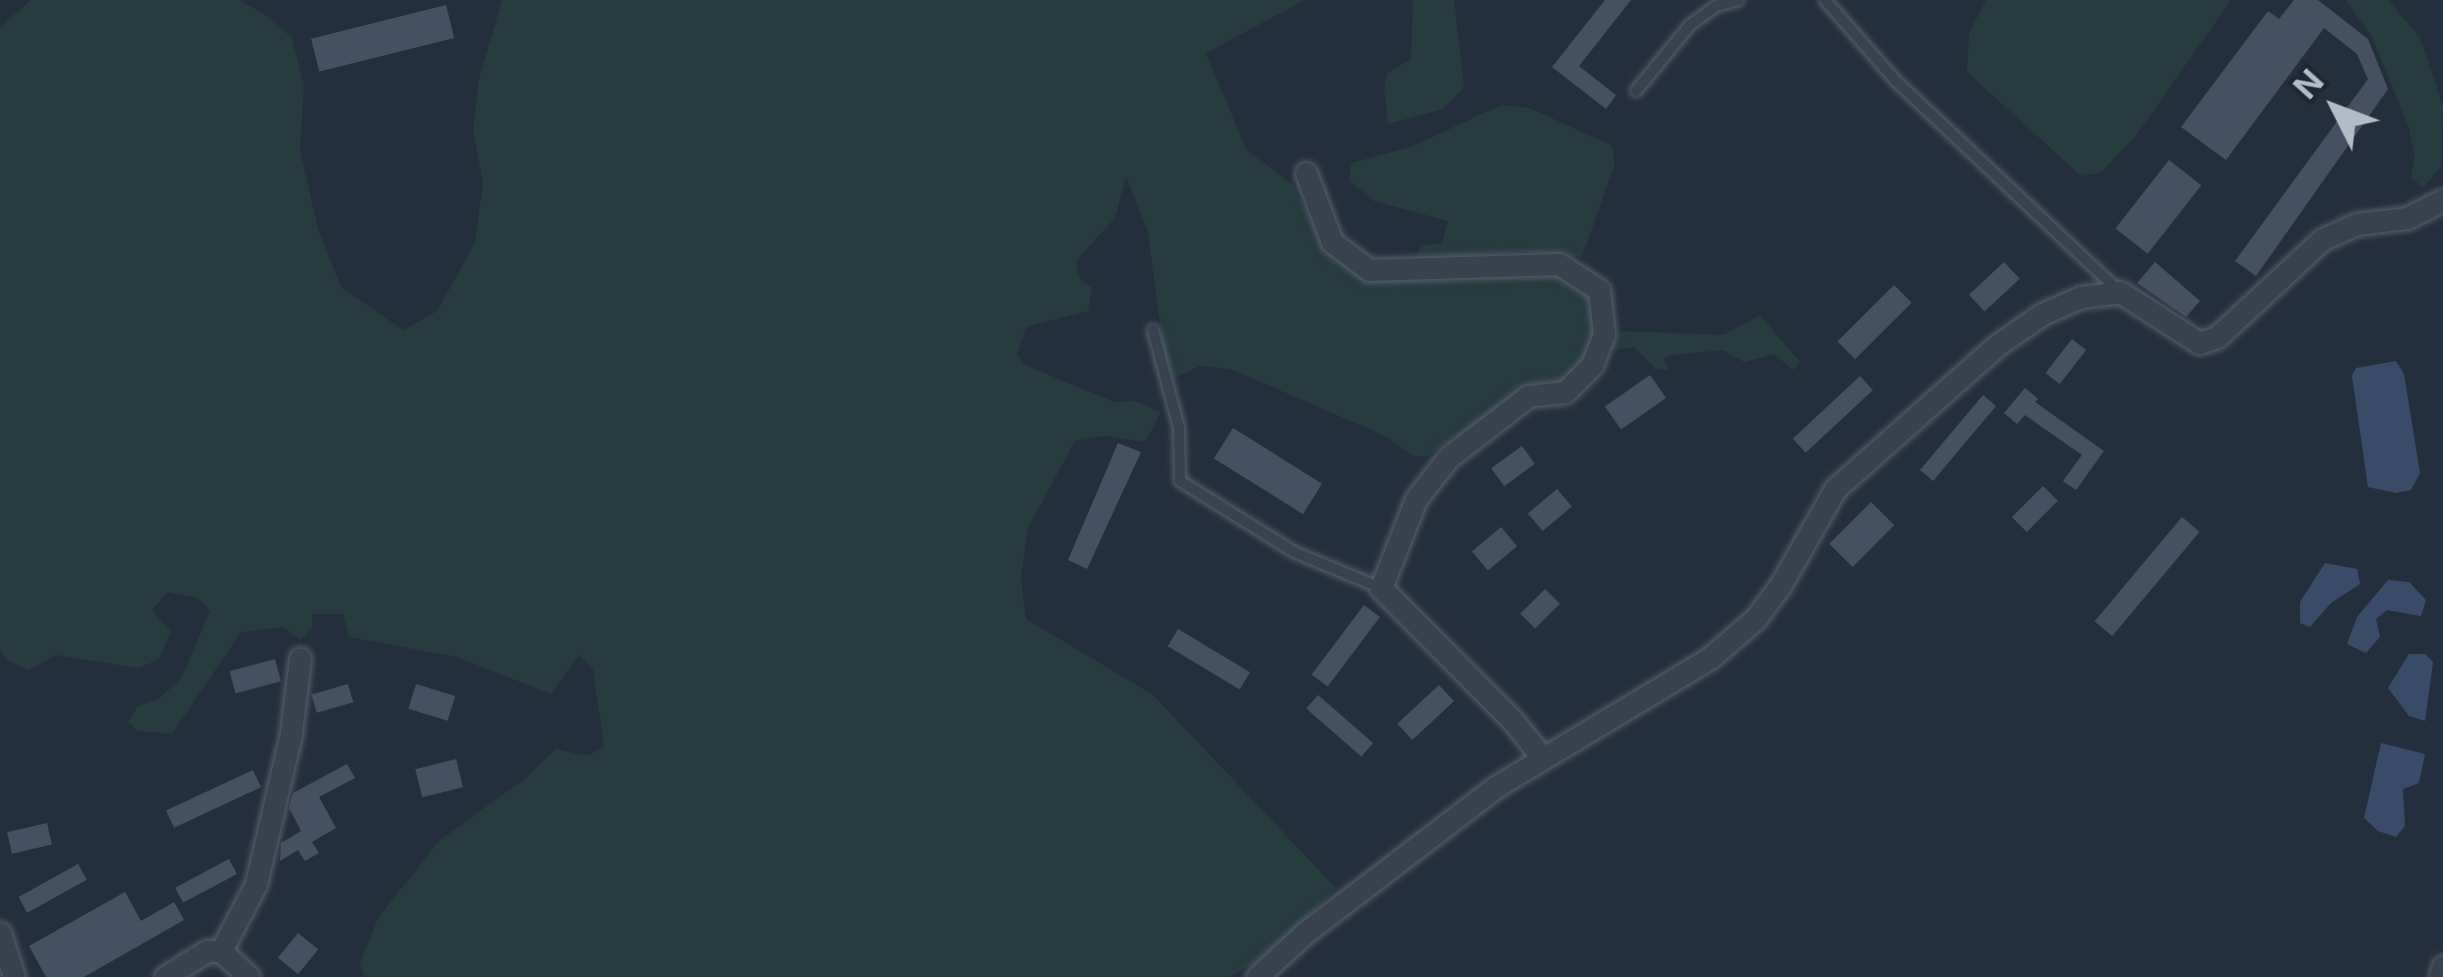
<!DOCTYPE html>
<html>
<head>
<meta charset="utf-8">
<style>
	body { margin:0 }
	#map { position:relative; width:2443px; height:977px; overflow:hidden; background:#242f3e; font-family:Inter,sans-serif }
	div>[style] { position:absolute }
	.green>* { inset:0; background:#263c3f }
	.water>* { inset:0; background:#394c67 }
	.building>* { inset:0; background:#455162; transform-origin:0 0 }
	.roads { filter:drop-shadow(0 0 3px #565f6c) drop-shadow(0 0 3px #565f6c) }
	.service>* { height:10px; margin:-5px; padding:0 5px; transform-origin:5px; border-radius:5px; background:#38414e }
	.minor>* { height:21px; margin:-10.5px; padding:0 10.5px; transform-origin:10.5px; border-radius:10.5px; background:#38414e }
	span { translate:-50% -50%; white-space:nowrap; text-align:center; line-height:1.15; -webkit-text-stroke:9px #1d2633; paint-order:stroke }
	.north { position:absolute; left:2275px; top:48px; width:120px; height:120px; -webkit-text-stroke:9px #1d2633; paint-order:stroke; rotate:312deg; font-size:33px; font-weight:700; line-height:48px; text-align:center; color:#b4bcc9 }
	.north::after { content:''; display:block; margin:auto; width:42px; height:54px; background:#b4bcc9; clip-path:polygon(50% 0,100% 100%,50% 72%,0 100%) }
</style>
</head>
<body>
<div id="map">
	<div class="green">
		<div style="clip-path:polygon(31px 0,239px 0,269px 17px,292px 38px,304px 86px,300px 150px,318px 229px,341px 287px,403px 330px,437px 311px,475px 243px,483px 183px,473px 130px,479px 79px,502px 0,1305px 0,1206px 53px,1246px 149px,1292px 184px,1326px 251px,1367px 277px,1556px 272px,1586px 292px,1596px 321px,1593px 345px,1578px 372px,1557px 383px,1537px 383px,1427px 456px,1414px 456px,1385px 436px,1231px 369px,1200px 366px,1174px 378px,1164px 355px,1148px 232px,1126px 177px,1115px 218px,1076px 261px,1079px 278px,1092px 288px,1088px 311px,1026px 327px,1017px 354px,1025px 365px,1114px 402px,1135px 401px,1161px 412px,1145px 442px,1104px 436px,1075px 441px,1028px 528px,1021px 577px,1026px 619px,1153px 695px,1336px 888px,1275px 950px,1230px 977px,364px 977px,360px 963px,378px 918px,440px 840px,526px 778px,556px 749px,588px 756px,604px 746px,593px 669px,579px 655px,551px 694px,457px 657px,349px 637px,343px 614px,312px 614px,312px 629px,301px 640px,282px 627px,241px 632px,172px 734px,138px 731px,128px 722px,138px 706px,158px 699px,181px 679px,210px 611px,198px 598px,168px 592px,152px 610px,171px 632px,158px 660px,138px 668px,56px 655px,28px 670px,7px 660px,0 650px,0 27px)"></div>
		<div style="clip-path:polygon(1413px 0,1454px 0,1464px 87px,1443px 109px,1388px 124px,1384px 88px,1387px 73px,1411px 59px)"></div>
		<div style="clip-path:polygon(1986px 0,2231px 0,2138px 133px,2101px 173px,2081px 176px,1967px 72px,1969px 33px)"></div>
		<div style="clip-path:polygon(2346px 0,2388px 0,2420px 37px,2443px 106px,2441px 167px,2423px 188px,2411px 177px,2415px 155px,2408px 125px,2372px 37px)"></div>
		<div style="clip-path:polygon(1501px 105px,1530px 108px,1612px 146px,1615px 163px,1582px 257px,1524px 251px,1415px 260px,1421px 245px,1442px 244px,1448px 221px,1374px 201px,1350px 181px,1351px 163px,1411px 147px)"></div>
		<div style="clip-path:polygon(1760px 315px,1800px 362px,1793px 370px,1774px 354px,1744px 362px,1723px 350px,1673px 355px,1664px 358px,1669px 370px,1656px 369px,1634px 347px,1609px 351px,1620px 331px,1724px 335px)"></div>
	</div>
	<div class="water">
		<div style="clip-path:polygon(2396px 361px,2404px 374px,2420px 473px,2411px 490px,2396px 493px,2368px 487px,2352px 376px,2356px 368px)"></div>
		<div style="clip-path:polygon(2325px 563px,2357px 569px,2360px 584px,2331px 603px,2310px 627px,2300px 623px,2300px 602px)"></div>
		<div style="clip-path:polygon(2388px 580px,2409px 582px,2426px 600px,2421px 616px,2387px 610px,2376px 619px,2380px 637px,2366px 653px,2347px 644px,2357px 617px)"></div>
		<div style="clip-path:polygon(2409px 654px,2425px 654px,2433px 662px,2425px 721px,2409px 716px,2388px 688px)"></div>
		<div style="clip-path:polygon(2381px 743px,2425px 754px,2419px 783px,2403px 789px,2405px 826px,2396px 837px,2378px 831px,2364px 818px)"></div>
	</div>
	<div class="building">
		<div style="clip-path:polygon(1605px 0,1631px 0,1579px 66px,1616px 95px,1606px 109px,1552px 67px)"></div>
		<div style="clip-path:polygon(2294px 0,2318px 0,2368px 39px,2388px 89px,2256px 276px,2235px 261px,2368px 79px,2357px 54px,2324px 28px,2226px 160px,2181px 127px,2268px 11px,2279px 19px)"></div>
		<div style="left:446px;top:5px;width:34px;height:139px;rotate:76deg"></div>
		<div style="left:2169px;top:160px;width:41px;height:87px;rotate:38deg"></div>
		<div style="left:2004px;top:262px;width:23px;height:48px;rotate:47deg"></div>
		<div style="clip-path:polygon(2155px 262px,2200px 301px,2186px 317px,2137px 283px)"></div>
		<div style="left:1894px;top:285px;width:25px;height:80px;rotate:45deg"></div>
		<div style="left:2072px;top:339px;width:18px;height:43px;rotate:38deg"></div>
		<div style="left:1650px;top:375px;width:28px;height:55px;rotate:55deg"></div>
		<div style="left:1860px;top:376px;width:19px;height:92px;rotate:47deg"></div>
		<div style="clip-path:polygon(2025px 388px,2038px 399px,2035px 402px,2104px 451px,2076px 490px,2063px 481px,2082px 455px,2025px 415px,2017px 424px,2004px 413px)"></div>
		<div style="left:1983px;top:395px;width:17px;height:98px;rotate:40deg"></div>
		<div style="left:1233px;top:428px;width:105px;height:36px;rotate:32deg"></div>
		<div style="clip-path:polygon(1118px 443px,1141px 452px,1087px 569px,1068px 560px)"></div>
		<div style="left:1522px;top:446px;width:22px;height:38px;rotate:54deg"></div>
		<div style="left:2043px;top:486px;width:21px;height:44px;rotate:45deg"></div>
		<div style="left:1557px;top:489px;width:23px;height:38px;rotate:50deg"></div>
		<div style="left:1871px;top:502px;width:33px;height:59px;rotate:45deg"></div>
		<div style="left:2182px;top:517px;width:23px;height:136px;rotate:40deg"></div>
		<div style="left:1501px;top:527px;width:25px;height:38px;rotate:50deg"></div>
		<div style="left:1545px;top:589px;width:21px;height:35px;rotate:45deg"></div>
		<div style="left:1364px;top:605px;width:20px;height:87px;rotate:37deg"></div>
		<div style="left:1178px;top:629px;width:84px;height:20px;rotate:31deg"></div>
		<div style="left:275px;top:659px;width:23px;height:47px;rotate:75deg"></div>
		<div style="left:348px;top:684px;width:19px;height:38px;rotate:74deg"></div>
		<div style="left:416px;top:684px;width:41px;height:26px;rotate:17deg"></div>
		<div style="left:1439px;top:685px;width:22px;height:57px;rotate:47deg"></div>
		<div style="left:1318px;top:695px;width:73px;height:18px;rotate:41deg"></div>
		<div style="left:456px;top:759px;width:29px;height:42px;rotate:76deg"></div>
		<div style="clip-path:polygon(347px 764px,355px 778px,319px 797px,336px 828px,312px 842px,319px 853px,305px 861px,298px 850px,280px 861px,281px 843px,301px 831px,289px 808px,293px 793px)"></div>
		<div style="left:253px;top:770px;width:19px;height:96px;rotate:65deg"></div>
		<div style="left:47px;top:823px;width:22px;height:41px;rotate:77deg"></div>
		<div style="left:229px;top:859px;width:17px;height:61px;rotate:62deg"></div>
		<div style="left:78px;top:864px;width:18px;height:68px;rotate:61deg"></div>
		<div style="clip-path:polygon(125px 892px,141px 921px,174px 902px,184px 920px,84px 977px,46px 977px,29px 946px)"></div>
		<div style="left:298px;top:933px;width:26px;height:32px;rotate:39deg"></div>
	</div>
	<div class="roads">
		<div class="service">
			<div style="left:1825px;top:0;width:108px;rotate:48.8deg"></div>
			<div style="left:1896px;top:81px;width:305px;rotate:43.3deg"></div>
			<div style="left:1636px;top:91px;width:85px;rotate:-50.7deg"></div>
			<div style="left:1690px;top:25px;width:32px;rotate:-36deg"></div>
			<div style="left:1716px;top:6px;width:23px;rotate:-15deg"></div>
			<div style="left:1153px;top:330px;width:101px;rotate:75.1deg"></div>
			<div style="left:1179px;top:428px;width:53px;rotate:88.9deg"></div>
			<div style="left:1180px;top:481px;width:134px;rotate:31.9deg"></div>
			<div style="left:1294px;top:552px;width:94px;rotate:22.5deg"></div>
		</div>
		<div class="minor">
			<div style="left:1306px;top:173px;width:74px;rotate:69.4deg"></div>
			<div style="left:1332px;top:242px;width:46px;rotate:37.1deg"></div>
			<div style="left:1369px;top:270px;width:190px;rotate:-1.8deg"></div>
			<div style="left:1559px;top:264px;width:48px;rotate:33deg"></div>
			<div style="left:1599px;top:290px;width:44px;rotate:83.5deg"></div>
			<div style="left:1604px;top:334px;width:33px;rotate:111deg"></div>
			<div style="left:1592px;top:365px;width:38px;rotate:135deg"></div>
			<div style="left:1565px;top:392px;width:37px;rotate:174deg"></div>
			<div style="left:1528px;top:396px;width:101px;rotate:142.2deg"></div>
			<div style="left:1448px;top:458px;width:52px;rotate:128deg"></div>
			<div style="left:1416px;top:499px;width:96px;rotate:111.5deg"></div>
			<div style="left:1381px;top:588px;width:187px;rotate:45.2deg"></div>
			<div style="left:1513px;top:721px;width:45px;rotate:51.3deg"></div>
			<div style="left:0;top:933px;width:46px;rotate:72.3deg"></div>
			<div style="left:221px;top:951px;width:76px;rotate:-62.4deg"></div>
			<div style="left:256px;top:884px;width:155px;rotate:-76.9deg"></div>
			<div style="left:291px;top:733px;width:75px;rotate:-83.1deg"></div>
			<div style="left:165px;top:977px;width:49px;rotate:-31.8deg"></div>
			<div style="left:207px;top:951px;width:14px"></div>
			<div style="left:221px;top:951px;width:38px;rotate:43deg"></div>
			<div style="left:1257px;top:977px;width:67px;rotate:-42.6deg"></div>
			<div style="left:1306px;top:932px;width:240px;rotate:-37.4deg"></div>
			<div style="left:1497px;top:786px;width:249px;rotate:-31deg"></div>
			<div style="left:1710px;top:658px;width:60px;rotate:-40.9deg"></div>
			<div style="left:1755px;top:619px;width:41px;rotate:-52.9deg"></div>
			<div style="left:1780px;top:586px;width:112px;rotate:-60.4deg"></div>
			<div style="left:1835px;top:489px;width:215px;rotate:-41.6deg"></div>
			<div style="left:1996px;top:346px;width:56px;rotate:-34.8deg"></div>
			<div style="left:2042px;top:314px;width:43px;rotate:-23.6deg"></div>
			<div style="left:2081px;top:297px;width:39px;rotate:-7deg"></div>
			<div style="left:2120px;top:292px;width:94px;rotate:32.8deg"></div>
			<div style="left:2199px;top:343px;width:19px;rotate:-18deg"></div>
			<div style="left:2217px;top:337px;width:144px;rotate:-42.8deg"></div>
			<div style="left:2323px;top:239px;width:37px;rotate:-24deg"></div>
			<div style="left:2357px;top:224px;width:50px;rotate:-6.8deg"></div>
			<div style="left:2407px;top:218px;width:40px;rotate:-26.6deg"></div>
			<div style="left:2440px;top:977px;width:11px;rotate:-75deg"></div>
		</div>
	</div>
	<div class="north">N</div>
</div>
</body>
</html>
